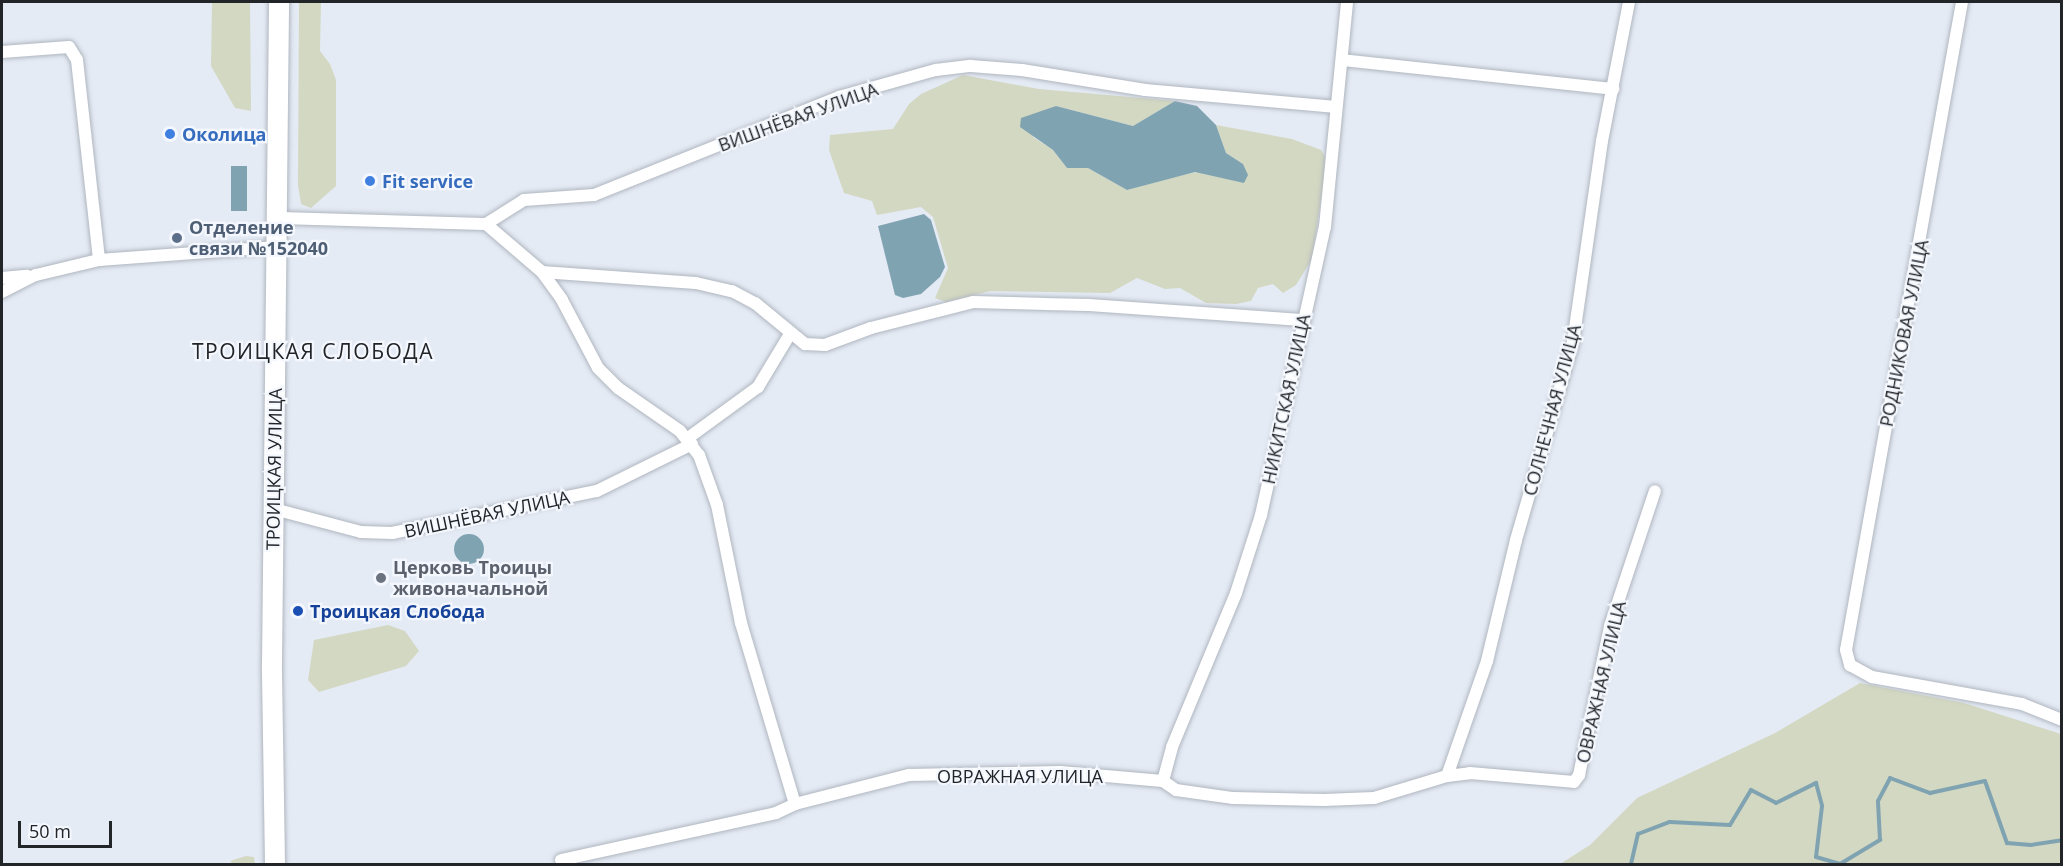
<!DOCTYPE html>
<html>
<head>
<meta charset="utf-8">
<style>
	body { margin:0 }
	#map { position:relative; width:2063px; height:866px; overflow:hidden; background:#e5ebf5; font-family:"Open Sans",sans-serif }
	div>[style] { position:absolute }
	.green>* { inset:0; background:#d3d8c2 }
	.water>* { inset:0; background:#80a3b2; transform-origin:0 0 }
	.round { border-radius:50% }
	.stream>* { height:4px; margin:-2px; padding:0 2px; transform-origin:2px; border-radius:2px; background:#80a3b2 }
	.roads { filter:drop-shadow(0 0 2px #b0b6bf) drop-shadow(0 0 2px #b0b6bf) }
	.minor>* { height:12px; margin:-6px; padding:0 6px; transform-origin:6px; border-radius:6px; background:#fff }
	.primary>* { height:20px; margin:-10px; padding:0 10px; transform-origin:10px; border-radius:10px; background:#fff }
	.dots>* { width:16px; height:16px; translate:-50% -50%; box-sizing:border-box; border:3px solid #f4f8fe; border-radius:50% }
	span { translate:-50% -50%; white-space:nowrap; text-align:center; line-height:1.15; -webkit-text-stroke:4.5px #f4f8fe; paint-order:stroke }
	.street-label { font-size:18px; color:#222528 }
	.shop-label { font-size:18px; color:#366cbe; font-weight:700 }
	.left { translate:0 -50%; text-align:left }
	.service-label { font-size:18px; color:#4e5e75; font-weight:700 }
	.worship-label { font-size:18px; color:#5b616d; font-weight:700 }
	.transit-label { font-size:18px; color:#164399; font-weight:700 }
	.quarter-label { font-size:21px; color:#222528; letter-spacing:1.5px }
	.frame { position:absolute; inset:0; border:3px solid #222528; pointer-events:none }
	.scale { position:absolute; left:18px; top:821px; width:94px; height:27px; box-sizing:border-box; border:3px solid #222528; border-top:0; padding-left:8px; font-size:18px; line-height:21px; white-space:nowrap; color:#222528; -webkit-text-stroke:4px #f4f8fe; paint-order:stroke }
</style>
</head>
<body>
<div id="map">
	<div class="green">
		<div style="clip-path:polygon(212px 2px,250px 2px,251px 111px,235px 108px,211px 66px)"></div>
		<div style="clip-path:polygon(299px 2px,321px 2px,320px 51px,330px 64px,336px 80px,336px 186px,311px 208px,301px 204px,298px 185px)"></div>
		<div style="clip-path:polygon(963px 75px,1039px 89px,1175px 101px,1133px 126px,1056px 106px,1033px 137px,1053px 150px,1067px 168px,1088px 168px,1127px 190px,1164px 178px,1243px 164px,1226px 153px,1216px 125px,1292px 139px,1321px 150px,1327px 160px,1312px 259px,1296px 285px,1283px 293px,1273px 284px,1258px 288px,1251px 301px,1236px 304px,1206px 303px,1180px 288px,1165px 289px,1137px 278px,1110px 293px,990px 291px,946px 302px,935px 298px,948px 268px,933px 217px,921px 207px,877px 215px,872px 201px,844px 193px,829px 150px,830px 135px,893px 129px,909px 104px,921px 94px)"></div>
		<div style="clip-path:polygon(388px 625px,405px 631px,419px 651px,406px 666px,319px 692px,308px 680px,314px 640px)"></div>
		<div style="clip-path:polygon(1860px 683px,1964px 703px,2061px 734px,2061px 864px,1560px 864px,1590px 845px,1637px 798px,1775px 733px)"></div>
		<div style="clip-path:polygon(246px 856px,254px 857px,255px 864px,233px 864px,230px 861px)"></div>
	</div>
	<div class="water">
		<div style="clip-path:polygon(1175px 101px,1197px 106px,1216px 125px,1226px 153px,1243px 164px,1248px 175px,1244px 183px,1195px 172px,1127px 190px,1088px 168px,1067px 168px,1053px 150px,1020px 127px,1021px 118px,1056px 106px,1133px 126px)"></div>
		<div style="left:231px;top:166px;width:16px;height:45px"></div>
		<div style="clip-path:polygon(924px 214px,931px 220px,945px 267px,940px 277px,921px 294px,903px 298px,895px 295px,878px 226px)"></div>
		<div class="round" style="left:454px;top:534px;width:30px;height:30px"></div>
	</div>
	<div class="stream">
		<div style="left:1631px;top:864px;width:31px;rotate:-77deg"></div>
		<div style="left:1638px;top:834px;width:34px;rotate:-21deg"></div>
		<div style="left:1670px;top:822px;width:60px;rotate:2.9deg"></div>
		<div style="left:1730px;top:825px;width:41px;rotate:-59deg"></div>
		<div style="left:1751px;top:790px;width:28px;rotate:27deg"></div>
		<div style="left:1776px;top:803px;width:45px;rotate:-26.6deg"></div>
		<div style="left:1816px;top:783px;width:24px;rotate:75deg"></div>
		<div style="left:1822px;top:806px;width:51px;rotate:96.7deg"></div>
		<div style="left:1816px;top:857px;width:25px;rotate:16deg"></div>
		<div style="left:1840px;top:864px;width:47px;rotate:-31deg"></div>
		<div style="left:1880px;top:840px;width:39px;rotate:-93deg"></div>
		<div style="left:1878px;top:801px;width:26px;rotate:-62deg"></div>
		<div style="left:1890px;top:778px;width:43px;rotate:20.6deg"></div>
		<div style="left:1930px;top:793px;width:56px;rotate:-12.3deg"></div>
		<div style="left:1985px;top:781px;width:66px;rotate:70.5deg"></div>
		<div style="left:2007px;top:843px;width:24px;rotate:5deg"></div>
		<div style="left:2031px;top:845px;width:31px;rotate:-9deg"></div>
	</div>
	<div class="roads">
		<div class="minor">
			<div style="left:1962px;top:2px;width:658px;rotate:100.15deg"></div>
			<div style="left:1846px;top:650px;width:16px;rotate:75deg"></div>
			<div style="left:1850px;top:665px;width:25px;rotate:29deg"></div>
			<div style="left:1872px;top:677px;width:152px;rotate:10.2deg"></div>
			<div style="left:2022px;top:704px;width:43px;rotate:21.8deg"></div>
			<div style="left:2px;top:52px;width:67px;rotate:-4.3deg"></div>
			<div style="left:69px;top:47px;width:15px;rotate:58deg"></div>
			<div style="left:77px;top:60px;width:201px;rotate:83.7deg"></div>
			<div style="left:1342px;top:60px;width:273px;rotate:6.1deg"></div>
			<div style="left:278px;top:218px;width:208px;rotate:1.7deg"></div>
			<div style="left:486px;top:224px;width:74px;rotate:40.6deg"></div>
			<div style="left:542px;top:272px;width:34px;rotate:54deg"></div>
			<div style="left:562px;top:300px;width:77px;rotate:62.1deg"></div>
			<div style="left:598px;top:368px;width:28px;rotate:45deg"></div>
			<div style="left:618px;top:388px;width:75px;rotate:34.7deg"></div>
			<div style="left:680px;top:431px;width:31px;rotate:52deg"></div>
			<div style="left:699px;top:455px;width:53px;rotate:70.2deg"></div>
			<div style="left:717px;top:505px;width:120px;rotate:78.5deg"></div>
			<div style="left:741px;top:623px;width:189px;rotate:73.4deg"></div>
			<div style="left:486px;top:224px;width:45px;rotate:-32.3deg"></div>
			<div style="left:524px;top:200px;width:70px;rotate:-4.1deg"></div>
			<div style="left:594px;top:195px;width:264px;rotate:-21.8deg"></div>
			<div style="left:839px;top:97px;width:101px;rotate:-15.6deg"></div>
			<div style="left:936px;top:70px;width:35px;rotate:-7deg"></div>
			<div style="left:971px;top:66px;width:51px;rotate:4.5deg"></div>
			<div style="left:1022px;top:70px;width:125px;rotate:9.2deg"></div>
			<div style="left:1145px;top:90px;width:192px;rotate:5.1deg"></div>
			<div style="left:542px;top:272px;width:154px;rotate:4.1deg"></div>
			<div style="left:696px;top:283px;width:37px;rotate:13deg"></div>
			<div style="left:732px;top:291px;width:26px;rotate:28deg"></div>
			<div style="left:755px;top:303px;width:65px;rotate:39.4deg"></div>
			<div style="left:805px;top:344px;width:20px;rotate:3deg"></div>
			<div style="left:825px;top:345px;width:49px;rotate:-20.3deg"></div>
			<div style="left:871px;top:328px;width:105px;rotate:-14.3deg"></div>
			<div style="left:973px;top:302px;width:115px;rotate:1.5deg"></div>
			<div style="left:1088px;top:305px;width:215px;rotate:4deg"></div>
			<div style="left:2px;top:278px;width:25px;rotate:-5deg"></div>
			<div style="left:2px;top:292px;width:38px;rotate:-27deg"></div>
			<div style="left:36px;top:275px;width:65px;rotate:-13.4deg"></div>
			<div style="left:99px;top:260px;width:179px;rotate:-4.2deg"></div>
			<div style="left:688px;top:438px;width:87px;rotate:-36.1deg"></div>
			<div style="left:758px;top:387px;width:62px;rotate:-58.9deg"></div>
			<div style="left:274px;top:509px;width:90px;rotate:14.8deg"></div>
			<div style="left:361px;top:532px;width:31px;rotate:2deg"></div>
			<div style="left:392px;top:533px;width:209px;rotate:-11.6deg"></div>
			<div style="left:597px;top:491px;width:106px;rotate:-26.3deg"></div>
			<div style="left:1447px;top:776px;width:122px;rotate:-70.8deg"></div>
			<div style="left:1487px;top:661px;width:124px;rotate:-76.5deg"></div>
			<div style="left:1516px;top:540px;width:206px;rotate:-73.9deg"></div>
			<div style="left:1573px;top:342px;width:203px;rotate:-81.8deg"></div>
			<div style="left:1602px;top:141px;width:142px;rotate:-79deg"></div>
			<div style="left:1163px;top:781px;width:35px;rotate:-75deg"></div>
			<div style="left:1172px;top:747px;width:167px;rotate:-67.4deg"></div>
			<div style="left:1236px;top:593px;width:82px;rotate:-72.2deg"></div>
			<div style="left:1261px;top:515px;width:295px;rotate:-77.5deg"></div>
			<div style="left:1325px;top:227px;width:226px;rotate:-84.4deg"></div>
			<div style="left:561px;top:860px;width:220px;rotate:-12.3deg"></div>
			<div style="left:776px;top:813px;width:21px;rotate:-25deg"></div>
			<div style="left:795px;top:804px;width:118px;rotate:-14.3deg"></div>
			<div style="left:909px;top:775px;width:151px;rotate:-1.1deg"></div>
			<div style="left:1060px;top:772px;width:103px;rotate:5deg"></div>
			<div style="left:1163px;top:781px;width:16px;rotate:35deg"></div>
			<div style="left:1176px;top:790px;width:58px;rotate:8deg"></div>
			<div style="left:1233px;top:798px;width:91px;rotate:1.3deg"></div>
			<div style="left:1324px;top:800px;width:50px;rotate:-2.3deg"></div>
			<div style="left:1374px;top:798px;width:76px;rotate:-16.8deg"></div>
			<div style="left:1447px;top:776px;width:23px;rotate:-7deg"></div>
			<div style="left:1470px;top:773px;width:104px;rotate:4.9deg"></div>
			<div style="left:1574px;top:782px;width:9px;rotate:-54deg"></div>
			<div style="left:1579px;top:775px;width:152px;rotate:-78.2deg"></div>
			<div style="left:1610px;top:626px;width:142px;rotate:-71.6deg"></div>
		</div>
		<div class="primary">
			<div style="left:275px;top:864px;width:200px;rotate:-90.9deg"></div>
			<div style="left:272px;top:664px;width:662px;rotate:-89.39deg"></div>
		</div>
	</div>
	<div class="dots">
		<div style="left:170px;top:134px;background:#3f7fe0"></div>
		<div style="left:370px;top:181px;background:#3f7fe0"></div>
		<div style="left:177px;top:238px;background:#5c6f8a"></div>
		<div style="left:381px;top:578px;background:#6b7280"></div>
		<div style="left:298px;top:611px;background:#1a4fb4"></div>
	</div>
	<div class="street-label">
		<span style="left:798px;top:117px;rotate:-20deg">ВИШНЁВАЯ УЛИЦА</span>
		<span style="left:1904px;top:333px;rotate:-79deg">РОДНИКОВАЯ УЛИЦА</span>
		<span style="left:1286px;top:399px;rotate:-78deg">НИКИТСКАЯ УЛИЦА</span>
		<span style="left:1552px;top:410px;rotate:-75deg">СОЛНЕЧНАЯ УЛИЦА</span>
		<span style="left:274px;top:469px;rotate:-89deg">ТРОИЦКАЯ УЛИЦА</span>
		<span style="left:487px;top:514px;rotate:-12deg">ВИШНЁВАЯ УЛИЦА</span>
		<span style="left:1601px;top:682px;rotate:-77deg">ОВРАЖНАЯ УЛИЦА</span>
		<span style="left:1020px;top:776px">ОВРАЖНАЯ УЛИЦА</span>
	</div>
	<div class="shop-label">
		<span class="left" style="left:182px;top:134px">Околица</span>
		<span class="left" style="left:382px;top:181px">Fit service</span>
	</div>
	<div class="service-label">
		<span class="left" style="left:189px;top:238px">Отделение<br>связи №152040</span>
	</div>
	<div class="worship-label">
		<span class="left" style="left:393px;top:578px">Церковь Троицы<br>живоначальной</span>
	</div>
	<div class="transit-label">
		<span class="left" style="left:310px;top:611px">Троицкая Слобода</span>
	</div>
	<div class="quarter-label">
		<span style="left:313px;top:351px">ТРОИЦКАЯ СЛОБОДА</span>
	</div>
	<div class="frame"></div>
	<div class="scale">50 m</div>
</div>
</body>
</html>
